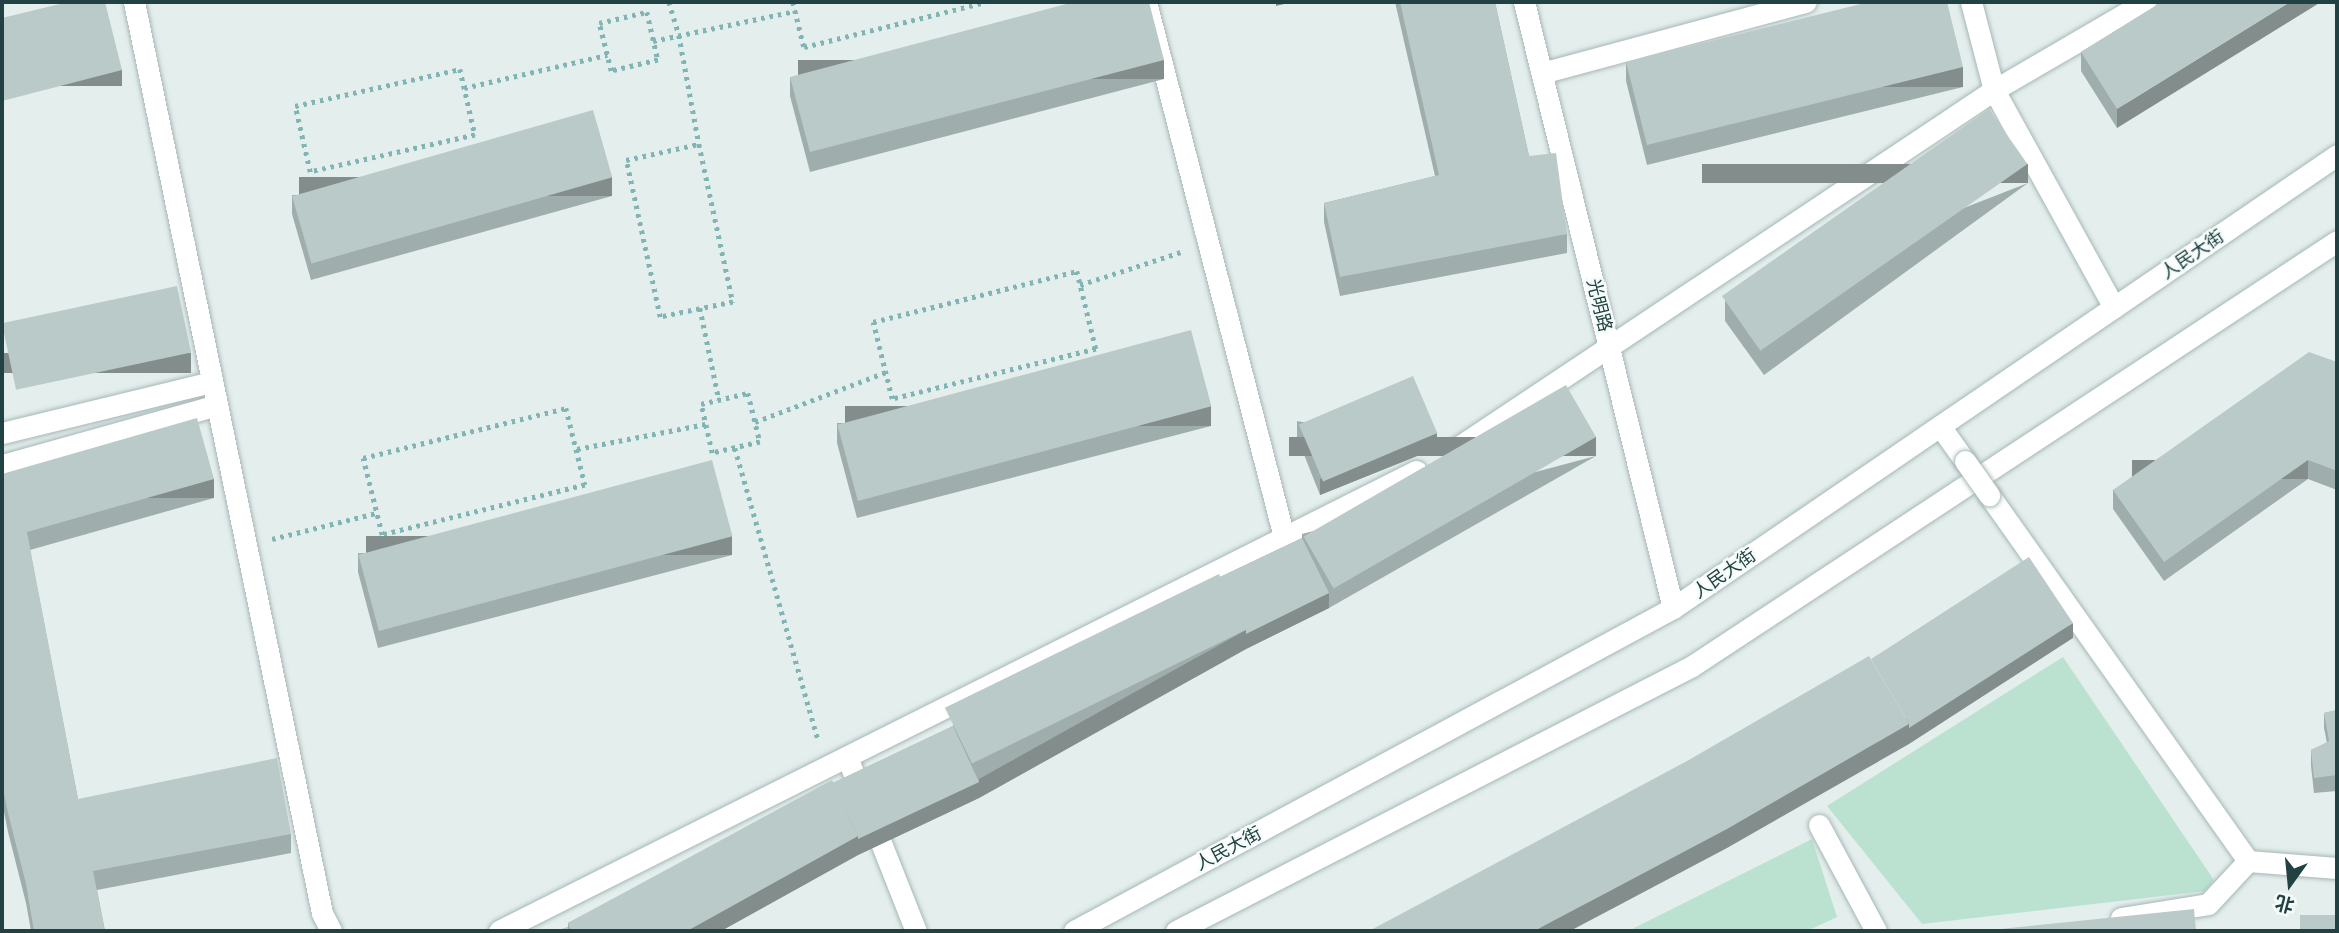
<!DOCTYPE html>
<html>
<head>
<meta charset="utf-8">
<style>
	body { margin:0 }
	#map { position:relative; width:2339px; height:933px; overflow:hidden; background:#e4efed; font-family:"Golos Text","Noto Sans SC",sans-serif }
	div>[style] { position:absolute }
	.green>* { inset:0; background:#bbe2d1 }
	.path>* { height:4.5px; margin-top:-2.25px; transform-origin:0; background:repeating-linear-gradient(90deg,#81b5b5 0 3.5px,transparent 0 8.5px) }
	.roads { filter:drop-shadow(0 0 2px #a6b7b7) drop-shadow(0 0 2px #a6b7b7) }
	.minor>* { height:21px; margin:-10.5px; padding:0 10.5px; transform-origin:10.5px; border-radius:10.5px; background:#fff }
	.tertiary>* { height:21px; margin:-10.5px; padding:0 10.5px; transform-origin:10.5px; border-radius:10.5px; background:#fff }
	.bridges { filter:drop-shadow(0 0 2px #a6b7b7) drop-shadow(0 0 2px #a6b7b7) }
	.minor-bridge>* { height:21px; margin:-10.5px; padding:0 10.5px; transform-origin:10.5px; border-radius:10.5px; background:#fff }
	.wall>* { inset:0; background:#9faeac }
	.shaded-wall>* { inset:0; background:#828d8c; transform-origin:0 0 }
	.building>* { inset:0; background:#b9cac8; transform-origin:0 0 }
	span { translate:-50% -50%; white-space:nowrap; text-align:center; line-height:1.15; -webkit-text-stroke:5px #f5fbf9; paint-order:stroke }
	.street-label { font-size:18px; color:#214143 }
	.frame { position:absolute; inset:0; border:4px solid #214143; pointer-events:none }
	.north { position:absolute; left:2255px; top:849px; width:70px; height:70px; -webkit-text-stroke:5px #f5fbf9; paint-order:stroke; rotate:195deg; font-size:19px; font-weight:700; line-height:28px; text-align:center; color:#214143 }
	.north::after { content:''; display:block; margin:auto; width:24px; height:32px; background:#214143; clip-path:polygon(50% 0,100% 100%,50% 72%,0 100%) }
</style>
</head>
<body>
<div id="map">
	<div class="green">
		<div style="clip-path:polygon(2063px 657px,2214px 880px,2205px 891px,1922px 924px,1827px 806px)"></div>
		<div style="clip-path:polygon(1812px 839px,1837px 917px,1807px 931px,1628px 931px)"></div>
	</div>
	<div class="path">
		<div style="left:669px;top:2px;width:34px;rotate:73deg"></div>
		<div style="left:679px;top:35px;width:111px;rotate:79.6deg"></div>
		<div style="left:793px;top:2px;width:46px;rotate:76.3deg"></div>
		<div style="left:804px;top:47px;width:187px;rotate:-13.9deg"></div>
		<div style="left:647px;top:12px;width:49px;rotate:77.1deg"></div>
		<div style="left:658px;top:60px;width:48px;rotate:166.8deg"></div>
		<div style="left:611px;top:71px;width:49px;rotate:-104deg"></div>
		<div style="left:599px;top:23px;width:49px;rotate:-12.9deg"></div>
		<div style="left:653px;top:41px;width:145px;rotate:-11.9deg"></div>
		<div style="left:460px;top:69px;width:68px;rotate:77.2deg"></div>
		<div style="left:475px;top:135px;width:169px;rotate:167.4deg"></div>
		<div style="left:310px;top:172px;width:68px;rotate:-102.8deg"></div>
		<div style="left:295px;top:106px;width:169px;rotate:-12.6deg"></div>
		<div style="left:464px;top:88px;width:147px;rotate:-13deg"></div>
		<div style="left:699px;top:144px;width:162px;rotate:77.9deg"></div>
		<div style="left:733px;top:302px;width:75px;rotate:168.4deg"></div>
		<div style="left:660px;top:317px;width:161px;rotate:-102.2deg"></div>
		<div style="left:626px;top:160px;width:75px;rotate:-12.4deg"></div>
		<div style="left:1077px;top:271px;width:80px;rotate:76.3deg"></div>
		<div style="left:1096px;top:349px;width:210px;rotate:166.2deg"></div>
		<div style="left:892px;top:399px;width:79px;rotate:-103.9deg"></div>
		<div style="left:873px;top:322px;width:210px;rotate:-14deg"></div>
		<div style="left:1080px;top:285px;width:109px;rotate:-18.1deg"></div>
		<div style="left:700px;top:308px;width:94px;rotate:78.3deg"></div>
		<div style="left:748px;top:393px;width:50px;rotate:76.2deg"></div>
		<div style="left:760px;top:442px;width:49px;rotate:167.1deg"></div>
		<div style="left:712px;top:453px;width:50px;rotate:-102.7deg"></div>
		<div style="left:701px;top:404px;width:48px;rotate:-13.2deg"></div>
		<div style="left:566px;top:408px;width:79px;rotate:76.1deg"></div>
		<div style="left:585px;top:485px;width:209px;rotate:166.2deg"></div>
		<div style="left:382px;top:535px;width:79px;rotate:-103.9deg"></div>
		<div style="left:363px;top:458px;width:209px;rotate:-13.8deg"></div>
		<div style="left:755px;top:422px;width:140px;rotate:-20.9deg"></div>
		<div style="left:735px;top:448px;width:304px;rotate:74.1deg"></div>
		<div style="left:577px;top:449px;width:131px;rotate:-11deg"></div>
		<div style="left:272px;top:539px;width:107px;rotate:-14deg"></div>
	</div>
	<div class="roads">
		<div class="minor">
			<div style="left:134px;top:2px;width:930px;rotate:78.34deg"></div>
			<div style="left:322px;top:913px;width:20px;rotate:63deg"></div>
			<div style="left:1146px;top:2px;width:553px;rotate:75.54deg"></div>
			<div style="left:1524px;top:2px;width:624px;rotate:76.19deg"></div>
			<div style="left:1971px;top:2px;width:91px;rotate:75.4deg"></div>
			<div style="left:1994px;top:90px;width:248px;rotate:61.1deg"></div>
			<div style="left:1542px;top:73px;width:273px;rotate:-15.1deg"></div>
			<div style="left:1940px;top:426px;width:43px;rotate:54.5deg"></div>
			<div style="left:2px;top:433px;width:216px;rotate:-13.7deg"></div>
			<div style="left:1454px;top:450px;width:649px;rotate:-33.69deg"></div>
			<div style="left:1994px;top:90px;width:175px;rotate:-30.2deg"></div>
			<div style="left:2px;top:465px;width:223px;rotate:-15.6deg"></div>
			<div style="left:1989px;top:495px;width:448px;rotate:54.7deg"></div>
			<div style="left:847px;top:757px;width:187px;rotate:68.4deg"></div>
			<div style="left:1819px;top:825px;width:120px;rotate:61.7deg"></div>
			<div style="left:2121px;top:918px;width:88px;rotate:-9.1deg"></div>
			<div style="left:2208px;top:904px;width:59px;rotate:-47.1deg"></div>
			<div style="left:2248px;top:861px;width:89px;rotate:4.5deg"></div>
			<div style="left:499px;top:931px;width:1026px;rotate:-26.64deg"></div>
		</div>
		<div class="tertiary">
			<div style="left:1074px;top:931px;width:681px;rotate:-28.33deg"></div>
			<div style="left:1673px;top:608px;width:804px;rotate:-34.3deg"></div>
			<div style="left:1176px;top:931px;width:580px;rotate:-27.18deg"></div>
			<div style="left:1692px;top:666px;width:772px;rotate:-33.38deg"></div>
		</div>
	</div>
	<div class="bridges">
		<div class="minor-bridge">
			<div style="left:1965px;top:461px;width:42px;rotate:54.8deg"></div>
		</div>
	</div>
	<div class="wall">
		<div style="clip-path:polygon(1395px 2px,1495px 2px,1529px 156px,1567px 234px,1567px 253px,1340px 296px,1324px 222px,1324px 203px,1435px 176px)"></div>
		<div style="clip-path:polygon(2162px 2px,2117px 128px,2081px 71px,2081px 52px)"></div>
		<div style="clip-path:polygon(1626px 62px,1963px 87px,1647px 165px,1626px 81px)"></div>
		<div style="clip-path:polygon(790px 77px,1164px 79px,810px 172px,790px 96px)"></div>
		<div style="clip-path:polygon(2028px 183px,1764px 375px,1725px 321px,1725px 301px)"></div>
		<div style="clip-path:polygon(292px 195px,612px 196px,311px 280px,292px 214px)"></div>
		<div style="clip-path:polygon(2337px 362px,2337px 490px,2308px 479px,2164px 581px,2113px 509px,2113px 490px)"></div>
		<div style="clip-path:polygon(1297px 421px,1437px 448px,1320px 495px,1297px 437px)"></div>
		<div style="clip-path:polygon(837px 423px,1211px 426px,857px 518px,837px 443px)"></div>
		<div style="clip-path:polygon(1596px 456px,1329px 608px,1246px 649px,979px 798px,858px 855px,721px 931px,557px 931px,568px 927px,568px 923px,833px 783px,953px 726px,953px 723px,1220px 577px,1302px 538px,1302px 534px)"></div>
		<div style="clip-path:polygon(2px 474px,214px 498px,30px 550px,78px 799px,291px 834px,291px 853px,97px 890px,105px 931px,31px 931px,26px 903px,8px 832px,2px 802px)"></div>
		<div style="clip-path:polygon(358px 553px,732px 555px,378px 648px,358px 572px)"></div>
		<div style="clip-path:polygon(2337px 710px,2337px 791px,2314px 793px,2311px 766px,2311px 750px,2327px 743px,2324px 728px,2324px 713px)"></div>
	</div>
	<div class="shaded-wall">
		<div style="clip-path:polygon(1276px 2px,1292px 2px,1276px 6px)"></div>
		<div style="clip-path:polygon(2290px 2px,2321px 2px,2117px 128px,2117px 109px)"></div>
		<div style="left:1164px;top:60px;width:19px;height:366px;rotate:90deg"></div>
		<div style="left:1963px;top:67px;width:20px;height:325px;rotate:90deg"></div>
		<div style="left:122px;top:70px;width:16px;height:124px;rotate:90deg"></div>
		<div style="left:2028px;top:164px;width:19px;height:326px;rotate:90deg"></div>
		<div style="left:612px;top:177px;width:19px;height:313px;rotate:90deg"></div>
		<div style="left:191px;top:353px;width:20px;height:193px;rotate:90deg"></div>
		<div style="left:1211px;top:406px;width:20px;height:366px;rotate:90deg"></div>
		<div style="clip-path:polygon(1437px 433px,1437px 448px,1320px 495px,1320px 479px)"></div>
		<div style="left:1596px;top:437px;width:19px;height:307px;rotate:90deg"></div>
		<div style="left:2308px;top:460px;width:19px;height:176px;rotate:90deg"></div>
		<div style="left:214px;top:479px;width:19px;height:194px;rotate:90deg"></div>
		<div style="left:732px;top:536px;width:19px;height:366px;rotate:90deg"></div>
		<div style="clip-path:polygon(1329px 593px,1329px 608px,1246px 649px,979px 798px,858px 855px,721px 931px,687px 931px,858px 836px,979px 782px,979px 779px,1246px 630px)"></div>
		<div style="clip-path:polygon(2073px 623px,2073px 638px,1909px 744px,1727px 848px,1570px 931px,1534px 931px)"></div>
	</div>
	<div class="building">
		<div style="clip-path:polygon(68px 2px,105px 2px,122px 70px,2px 101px,2px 18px)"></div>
		<div style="clip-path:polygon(1074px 2px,1149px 2px,1164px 60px,810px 152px,790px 77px)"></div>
		<div style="clip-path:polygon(1400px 2px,1495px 2px,1529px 156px,1556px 153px,1567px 234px,1340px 277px,1324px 203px,1439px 175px)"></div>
		<div style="clip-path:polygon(1869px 2px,1947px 2px,1963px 67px,1647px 145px,1626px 62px)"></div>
		<div style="clip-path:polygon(2162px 2px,2290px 2px,2117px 109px,2081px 52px)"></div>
		<div style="left:1989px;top:109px;width:67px;height:326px;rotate:55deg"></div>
		<div style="left:593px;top:110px;width:70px;height:313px;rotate:74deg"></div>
		<div style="left:177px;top:286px;width:68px;height:179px;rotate:78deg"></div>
		<div style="left:1191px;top:330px;width:79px;height:366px;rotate:75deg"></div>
		<div style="clip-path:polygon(2309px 352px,2337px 362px,2337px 471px,2308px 460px,2164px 562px,2113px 490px)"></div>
		<div style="left:1413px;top:376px;width:62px;height:124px;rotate:67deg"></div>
		<div style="left:1566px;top:385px;width:60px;height:303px;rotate:60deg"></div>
		<div style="clip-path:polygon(197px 418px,214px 479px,27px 532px,78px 799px,277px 758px,291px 834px,93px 871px,105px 931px,34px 931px,26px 884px,8px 813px,2px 783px,2px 474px)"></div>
		<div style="left:712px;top:460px;width:79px;height:366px;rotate:75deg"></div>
		<div style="clip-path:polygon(1302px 538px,1329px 593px,1246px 634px,1246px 630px,1220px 577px)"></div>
		<div style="clip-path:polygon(2029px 557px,2073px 623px,1909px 728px,1909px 724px,1871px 659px)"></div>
		<div style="left:1219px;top:574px;width:62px;height:305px;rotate:64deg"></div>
		<div style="clip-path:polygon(1869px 656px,1909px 724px,1727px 829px,1534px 931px,1369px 931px,1687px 761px)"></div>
		<div style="clip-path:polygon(2337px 710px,2337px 775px,2314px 778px,2311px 750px,2329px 741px,2324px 713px)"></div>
		<div style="clip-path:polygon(953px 726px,979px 782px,858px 839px,858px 836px,833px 783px)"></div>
		<div style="clip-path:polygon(832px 780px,858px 836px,687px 931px,571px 931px,568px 923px)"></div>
		<div style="clip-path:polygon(2194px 909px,2196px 931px,1981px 931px)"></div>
		<div style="left:2300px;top:915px;width:37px;height:16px"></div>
		<div style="clip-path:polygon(568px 927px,569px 931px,557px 931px)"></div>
	</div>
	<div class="street-label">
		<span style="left:2192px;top:254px;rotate:-34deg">人民大街</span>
		<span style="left:1600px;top:305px;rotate:76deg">光明路</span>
		<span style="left:1724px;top:573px;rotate:-35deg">人民大街</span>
		<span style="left:1228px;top:848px;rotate:-28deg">人民大街</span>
	</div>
	<div class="frame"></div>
	<div class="north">北</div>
</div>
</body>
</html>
